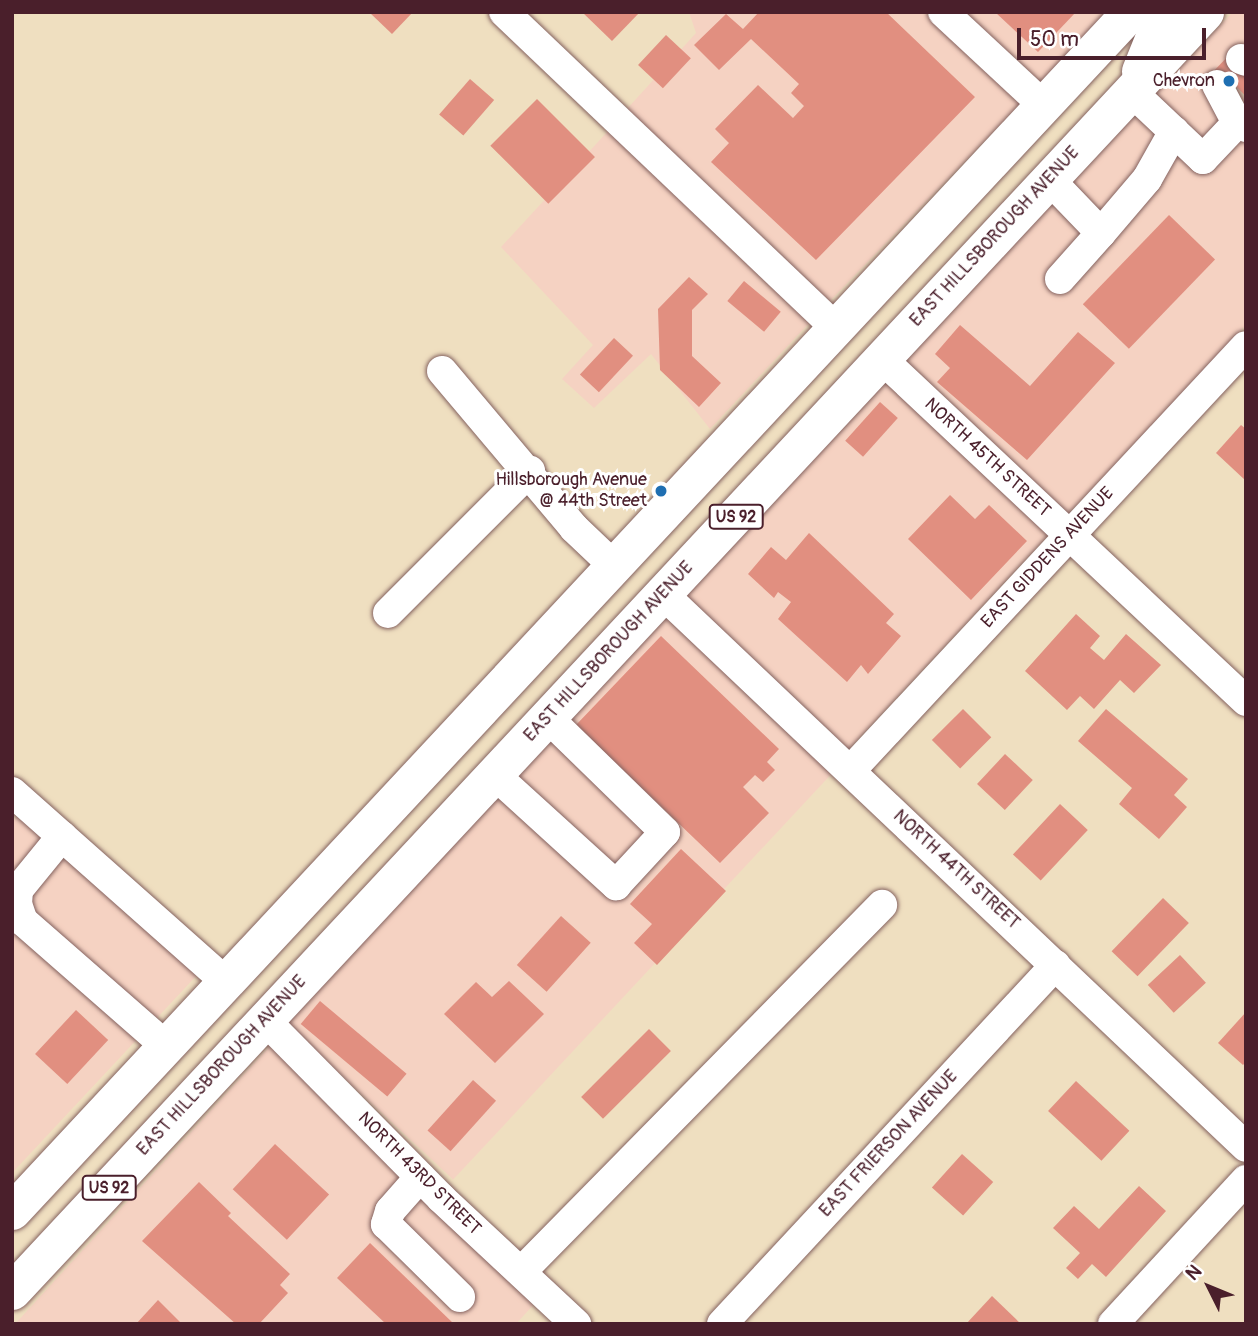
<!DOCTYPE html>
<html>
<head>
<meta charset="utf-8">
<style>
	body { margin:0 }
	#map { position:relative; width:1258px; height:1336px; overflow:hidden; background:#efdfc0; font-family:Pangolin,sans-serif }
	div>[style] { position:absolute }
	.built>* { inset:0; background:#f5d2c2; transform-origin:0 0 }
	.building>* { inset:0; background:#e18f80; transform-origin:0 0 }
	.minor-tunnel>* { height:30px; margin-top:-15px; transform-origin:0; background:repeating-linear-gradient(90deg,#ceb9a2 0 30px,transparent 0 45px) }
	.roads { filter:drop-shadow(0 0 2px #84625f) drop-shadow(0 0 2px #84625f) }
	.minor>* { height:30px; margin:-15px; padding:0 15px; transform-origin:15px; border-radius:15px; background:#fff }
	.major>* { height:37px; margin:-18.5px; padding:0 18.5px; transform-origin:18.5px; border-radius:18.5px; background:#fff }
	.dots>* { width:19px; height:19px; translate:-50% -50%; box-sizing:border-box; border:4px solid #fff; border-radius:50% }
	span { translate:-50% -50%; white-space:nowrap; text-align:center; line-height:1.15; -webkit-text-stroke:6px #fff; paint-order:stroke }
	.shield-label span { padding:2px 5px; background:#fff; border:2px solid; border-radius:5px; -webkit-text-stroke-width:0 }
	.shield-label { font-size:16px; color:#4a1f2b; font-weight:700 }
	.poi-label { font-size:18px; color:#4a1f2b }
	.right { translate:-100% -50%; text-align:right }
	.street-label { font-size:18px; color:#4a1f2b }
	.frame { position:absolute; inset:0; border:14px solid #4a1f2b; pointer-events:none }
	.north { position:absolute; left:1174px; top:1252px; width:70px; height:70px; -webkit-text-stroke:5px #fff; paint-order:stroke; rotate:313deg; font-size:19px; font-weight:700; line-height:28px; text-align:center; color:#4a1f2b }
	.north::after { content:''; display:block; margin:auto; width:24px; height:32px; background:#4a1f2b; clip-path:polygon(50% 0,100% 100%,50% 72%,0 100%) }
	.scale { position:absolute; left:1017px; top:28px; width:189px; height:32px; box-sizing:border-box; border:4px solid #4a1f2b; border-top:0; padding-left:9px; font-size:21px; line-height:24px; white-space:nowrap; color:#4a1f2b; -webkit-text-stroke:5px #fff; paint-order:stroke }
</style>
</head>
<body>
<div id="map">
	<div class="built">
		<div style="clip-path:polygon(689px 12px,924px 12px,1021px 103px,829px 302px,626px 110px,696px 33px)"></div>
		<div style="clip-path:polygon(962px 12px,1107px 12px,1039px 84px)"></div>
		<div style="clip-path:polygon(1233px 12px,1246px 12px,1246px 325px,1067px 515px,903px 361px)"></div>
		<div style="clip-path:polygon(609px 130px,811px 321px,710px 429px,651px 354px,594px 408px,562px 379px,593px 345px,501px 247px)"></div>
		<div style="left:885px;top:380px;width:225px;height:295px;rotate:43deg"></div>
		<div style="left:667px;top:616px;width:228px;height:558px;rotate:43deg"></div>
		<div style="clip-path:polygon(19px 815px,198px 974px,12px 1173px,12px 822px)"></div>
		<div style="clip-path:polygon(271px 1045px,535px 1303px,516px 1324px,15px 1324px)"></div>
	</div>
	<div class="building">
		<div style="clip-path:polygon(369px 12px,413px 12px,392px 34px)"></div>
		<div style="clip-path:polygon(582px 12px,640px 12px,612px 41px)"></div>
		<div style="clip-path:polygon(759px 12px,886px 12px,975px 97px,816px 260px,711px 162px,729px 143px,715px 129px,758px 85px,793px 118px,804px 106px,791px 93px,799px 84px,751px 39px,719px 70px,694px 45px,726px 14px,743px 29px)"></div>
		<div style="clip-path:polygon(995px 12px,1076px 12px,1038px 52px)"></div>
		<div style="left:666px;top:35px;width:34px;height:41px;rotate:43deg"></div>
		<div style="clip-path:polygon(1233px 51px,1246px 63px,1246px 111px,1208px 77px)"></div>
		<div style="left:470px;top:79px;width:32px;height:47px;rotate:41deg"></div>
		<div style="left:537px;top:99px;width:82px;height:66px;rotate:45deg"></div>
		<div style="left:1169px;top:215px;width:64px;height:124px;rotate:44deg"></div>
		<div style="clip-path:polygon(689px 277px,708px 294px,692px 310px,692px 356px,721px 383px,699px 407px,660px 370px,658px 309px)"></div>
		<div style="left:744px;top:281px;width:48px;height:26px;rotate:40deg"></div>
		<div style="clip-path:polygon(960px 325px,1030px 386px,1078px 332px,1115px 363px,1027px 460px,937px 382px,950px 368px,935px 354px)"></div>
		<div style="left:614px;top:338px;width:26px;height:50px;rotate:43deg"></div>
		<div style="left:880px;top:402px;width:24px;height:52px;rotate:42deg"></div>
		<div style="clip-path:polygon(1241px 425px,1246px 429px,1246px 481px,1216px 453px)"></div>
		<div style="clip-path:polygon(950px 495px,975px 519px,989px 505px,1027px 541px,971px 600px,908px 539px)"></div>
		<div style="clip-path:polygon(809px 533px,894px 614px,886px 623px,901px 636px,868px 674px,861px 665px,847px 682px,778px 619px,791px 602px,778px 592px,774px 598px,748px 574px,771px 547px,786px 560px)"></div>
		<div style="clip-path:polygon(1076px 614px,1100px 636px,1090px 648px,1104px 660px,1126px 634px,1161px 665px,1134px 693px,1120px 680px,1094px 709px,1080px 696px,1067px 710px,1025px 671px)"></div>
		<div style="clip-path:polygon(661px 636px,779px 749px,767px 762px,775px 770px,763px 782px,755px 775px,743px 787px,769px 813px,720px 863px,576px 725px)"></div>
		<div style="left:963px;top:709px;width:40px;height:44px;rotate:45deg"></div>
		<div style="clip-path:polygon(1106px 709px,1188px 779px,1174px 795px,1187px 807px,1159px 839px,1119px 804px,1132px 788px,1078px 741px)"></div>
		<div style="left:1005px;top:754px;width:38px;height:41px;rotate:43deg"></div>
		<div style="left:1060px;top:804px;width:38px;height:69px;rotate:43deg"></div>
		<div style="clip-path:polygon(681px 849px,726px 891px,657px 965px,634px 943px,652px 924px,630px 904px)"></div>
		<div style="left:1163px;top:898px;width:36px;height:74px;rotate:44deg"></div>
		<div style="left:561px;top:916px;width:40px;height:66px;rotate:42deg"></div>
		<div style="left:1180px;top:955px;width:38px;height:44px;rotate:47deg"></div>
		<div style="clip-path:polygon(509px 981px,544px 1014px,495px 1063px,444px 1014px,476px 982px,492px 997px)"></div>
		<div style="left:320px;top:1001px;width:113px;height:30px;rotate:40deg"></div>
		<div style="left:76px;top:1010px;width:44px;height:60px;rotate:43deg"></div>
		<div style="clip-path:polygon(1246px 1012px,1246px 1062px,1243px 1065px,1218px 1043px)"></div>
		<div style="left:649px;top:1029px;width:31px;height:96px;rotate:45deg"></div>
		<div style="left:473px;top:1080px;width:31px;height:68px;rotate:42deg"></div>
		<div style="left:1076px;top:1081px;width:73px;height:41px;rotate:43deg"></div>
		<div style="left:275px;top:1144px;width:74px;height:62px;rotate:43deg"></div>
		<div style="left:962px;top:1154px;width:42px;height:45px;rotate:42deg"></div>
		<div style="clip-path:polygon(199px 1182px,231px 1213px,228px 1216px,290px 1274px,280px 1285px,288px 1293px,259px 1324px,236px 1324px,142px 1241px)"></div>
		<div style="clip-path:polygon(1139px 1186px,1166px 1211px,1106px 1277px,1092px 1264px,1078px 1279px,1066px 1268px,1080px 1253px,1053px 1228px,1074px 1206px,1099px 1229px)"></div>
		<div style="clip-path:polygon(370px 1243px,454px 1324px,386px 1324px,337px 1278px)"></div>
		<div style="clip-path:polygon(992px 1296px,1021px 1324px,966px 1324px)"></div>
		<div style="clip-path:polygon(158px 1300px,182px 1324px,136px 1324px)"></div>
	</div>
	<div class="minor-tunnel">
		<div style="left:1238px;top:104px;width:11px;rotate:-45deg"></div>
	</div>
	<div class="roads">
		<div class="minor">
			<div style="left:504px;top:12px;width:458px;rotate:43.6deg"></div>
			<div style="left:943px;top:12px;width:137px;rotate:42.9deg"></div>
			<div style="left:1241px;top:59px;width:5px;rotate:22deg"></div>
			<div style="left:1217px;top:85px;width:43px;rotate:62.2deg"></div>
			<div style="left:1237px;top:123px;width:10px;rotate:24deg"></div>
			<div style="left:1131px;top:91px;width:99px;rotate:43.4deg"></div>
			<div style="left:1203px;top:159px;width:50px;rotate:-46.6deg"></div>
			<div style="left:1237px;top:123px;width:9px"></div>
			<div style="left:1049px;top:179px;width:75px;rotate:46.1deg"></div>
			<div style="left:1101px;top:233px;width:71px;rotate:-49.6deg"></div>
			<div style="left:1147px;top:179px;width:55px;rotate:-60.6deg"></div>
			<div style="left:1060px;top:279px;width:62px;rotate:-48.3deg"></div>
			<div style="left:881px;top:358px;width:501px;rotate:43.22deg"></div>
			<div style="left:442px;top:371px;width:205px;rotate:49.9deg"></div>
			<div style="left:574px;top:528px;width:55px;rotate:43.5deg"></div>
			<div style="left:664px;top:595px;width:802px;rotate:43.48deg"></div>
			<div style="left:388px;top:613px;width:201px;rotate:-45deg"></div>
			<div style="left:851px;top:770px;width:579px;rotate:-47.03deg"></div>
			<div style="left:495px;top:775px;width:164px;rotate:42.3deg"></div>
			<div style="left:616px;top:885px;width:72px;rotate:-47.2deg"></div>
			<div style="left:665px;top:832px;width:163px;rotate:-135.7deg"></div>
			<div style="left:12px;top:792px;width:286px;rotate:41.6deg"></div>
			<div style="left:62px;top:836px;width:70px;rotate:129.2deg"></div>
			<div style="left:18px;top:890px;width:14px;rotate:94deg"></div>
			<div style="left:17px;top:904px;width:18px;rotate:71deg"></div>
			<div style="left:23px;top:921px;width:190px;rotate:41.2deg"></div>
			<div style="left:265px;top:1020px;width:250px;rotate:45.3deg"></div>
			<div style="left:441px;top:1198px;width:185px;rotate:43deg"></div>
			<div style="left:420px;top:1177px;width:45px;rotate:131.4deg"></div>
			<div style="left:390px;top:1211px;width:14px;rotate:107deg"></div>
			<div style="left:386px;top:1224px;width:104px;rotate:44.6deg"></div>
			<div style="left:521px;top:1272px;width:515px;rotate:-45.47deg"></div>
			<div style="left:722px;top:1324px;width:490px;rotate:-47.1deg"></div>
			<div style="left:1113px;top:1324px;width:196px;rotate:-47.3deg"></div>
		</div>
		<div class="major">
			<div style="left:1140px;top:71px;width:51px;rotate:-68deg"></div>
			<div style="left:1159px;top:24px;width:16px;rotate:-50deg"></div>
			<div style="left:12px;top:1211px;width:1639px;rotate:-47deg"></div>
			<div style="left:12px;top:1291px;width:1749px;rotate:-46.99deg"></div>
		</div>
	</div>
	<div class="dots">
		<div style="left:1229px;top:81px;background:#1f6fb2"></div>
		<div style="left:661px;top:491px;background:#1f6fb2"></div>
	</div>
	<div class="shield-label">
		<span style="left:736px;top:517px">US 92</span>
		<span style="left:109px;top:1188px">US 92</span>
	</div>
	<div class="poi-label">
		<span class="right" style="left:1215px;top:81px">Chevron</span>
		<span class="right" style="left:647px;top:491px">Hillsborough Avenue<br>@ 44th Street</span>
	</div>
	<div class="street-label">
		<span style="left:995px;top:237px;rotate:-47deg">EAST HILLSBOROUGH AVENUE</span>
		<span style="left:987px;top:458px;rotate:43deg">NORTH 45TH STREET</span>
		<span style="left:1048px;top:558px;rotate:-47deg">EAST GIDDENS AVENUE</span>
		<span style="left:609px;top:652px;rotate:-47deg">EAST HILLSBOROUGH AVENUE</span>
		<span style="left:956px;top:870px;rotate:43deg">NORTH 44TH STREET</span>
		<span style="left:222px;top:1066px;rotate:-47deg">EAST HILLSBOROUGH AVENUE</span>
		<span style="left:889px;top:1144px;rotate:-47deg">EAST FRIERSON AVENUE</span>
		<span style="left:419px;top:1174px;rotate:45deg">NORTH 43RD STREET</span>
	</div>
	<div class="frame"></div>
	<div class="north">N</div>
	<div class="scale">50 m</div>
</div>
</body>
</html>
